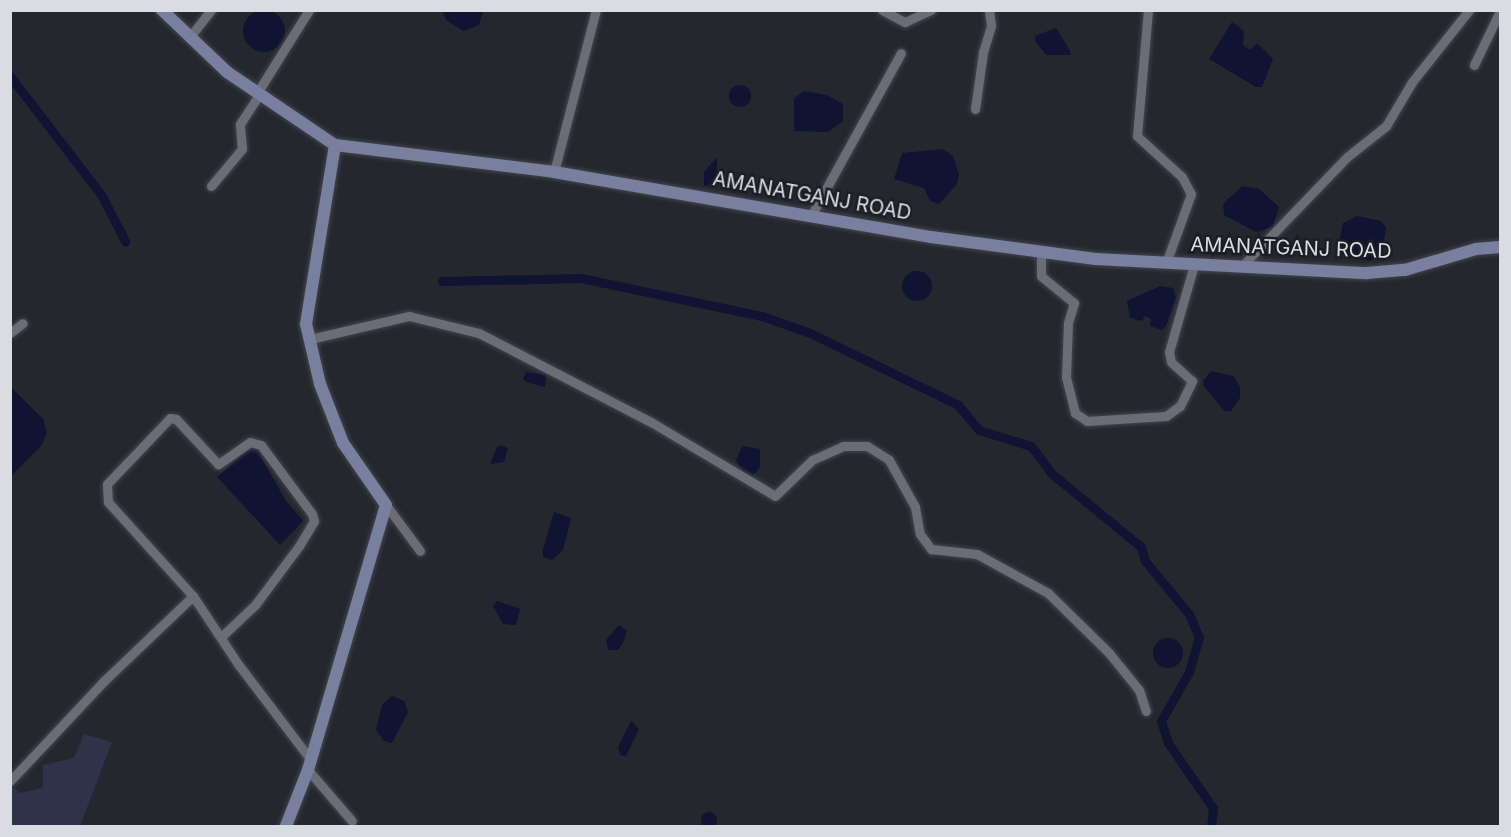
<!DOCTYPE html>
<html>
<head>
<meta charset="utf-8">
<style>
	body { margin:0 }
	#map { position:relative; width:1511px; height:837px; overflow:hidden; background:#25272f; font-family:Inter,sans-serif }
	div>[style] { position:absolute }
	.green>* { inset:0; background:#2e3349 }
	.water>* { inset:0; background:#101331 }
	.round { border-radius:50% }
	.canal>* { height:9px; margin:-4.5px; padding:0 4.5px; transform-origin:4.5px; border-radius:4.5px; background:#101331 }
	.roads { filter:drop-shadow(0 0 2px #43454c) drop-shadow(0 0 2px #43454c) }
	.minor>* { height:9px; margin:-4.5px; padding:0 4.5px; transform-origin:4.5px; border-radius:4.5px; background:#6a6c76 }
	.secondary>* { height:12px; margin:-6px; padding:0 6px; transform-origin:6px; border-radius:6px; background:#797f9e }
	span { translate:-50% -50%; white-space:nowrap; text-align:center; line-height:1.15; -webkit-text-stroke:5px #1c1d25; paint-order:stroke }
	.street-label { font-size:20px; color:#dbdce2 }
	.frame { position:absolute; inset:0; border:12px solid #dbdce2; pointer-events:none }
</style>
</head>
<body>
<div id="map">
	<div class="green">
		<div style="clip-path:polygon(84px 734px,112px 742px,80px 826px,11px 826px,10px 785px,20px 793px,43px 788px,43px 765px,74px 758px)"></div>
	</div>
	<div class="water">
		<div class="round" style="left:243px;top:10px;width:42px;height:42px"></div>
		<div style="clip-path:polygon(442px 11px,442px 10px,483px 11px,479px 25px,463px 31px,446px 20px)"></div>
		<div style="clip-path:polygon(1232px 22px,1244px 31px,1243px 45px,1250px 50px,1257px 43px,1273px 59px,1262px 87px,1256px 87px,1209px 59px)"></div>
		<div style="clip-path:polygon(1056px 28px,1069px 49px,1071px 55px,1046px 55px,1036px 42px,1035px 36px)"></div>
		<div class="round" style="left:729px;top:85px;width:22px;height:22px"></div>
		<div style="clip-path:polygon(804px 91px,827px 95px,843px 104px,843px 121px,828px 132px,794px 131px,794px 98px)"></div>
		<div style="clip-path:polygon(943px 149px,953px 156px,959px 174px,957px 184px,939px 204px,930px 201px,924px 188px,894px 179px,902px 153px)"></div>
		<div style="clip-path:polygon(717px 157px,717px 178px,713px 184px,704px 186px,704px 172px)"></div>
		<div style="clip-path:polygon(1242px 186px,1259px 189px,1279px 207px,1273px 227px,1256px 232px,1224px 215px,1223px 204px)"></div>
		<div style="clip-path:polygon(1357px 216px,1381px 221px,1386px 227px,1382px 255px,1369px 261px,1337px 252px,1343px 223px)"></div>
		<div class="round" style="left:902px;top:271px;width:30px;height:30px"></div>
		<div style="clip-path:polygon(1160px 286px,1173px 288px,1176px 297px,1166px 326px,1161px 330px,1150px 326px,1151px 319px,1145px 316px,1142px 321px,1130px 318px,1127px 301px)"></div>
		<div style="clip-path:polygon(1211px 371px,1233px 376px,1240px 387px,1240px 398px,1231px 411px,1224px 411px,1204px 386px,1203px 381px)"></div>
		<div style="clip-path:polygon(526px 372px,546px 375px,545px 387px,527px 382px,523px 379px)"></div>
		<div style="clip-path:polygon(11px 387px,43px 419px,47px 433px,41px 446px,11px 476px)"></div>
		<div style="clip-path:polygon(502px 445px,508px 448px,504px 462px,490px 464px,497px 447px)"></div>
		<div style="clip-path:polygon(742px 446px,760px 449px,760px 467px,753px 476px,743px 471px,736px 461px)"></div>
		<div style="clip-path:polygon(250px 448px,256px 448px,286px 501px,303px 521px,280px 545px,217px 477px)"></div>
		<div style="clip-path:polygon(554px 512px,571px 518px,563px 550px,552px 560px,543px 557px,543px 549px)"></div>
		<div style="clip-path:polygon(497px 601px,520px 609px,516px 625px,503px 624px,493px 606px)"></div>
		<div style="clip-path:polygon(619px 625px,627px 631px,623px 643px,618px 650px,608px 650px,606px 640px)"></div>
		<div class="round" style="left:1153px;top:638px;width:30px;height:30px"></div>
		<div style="clip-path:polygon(392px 696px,404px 701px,408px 712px,392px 743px,384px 741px,376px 730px,382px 705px)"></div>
		<div style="clip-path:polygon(631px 721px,639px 729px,626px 756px,620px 755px,618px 747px)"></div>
		<div class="round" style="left:701px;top:812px;width:16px;height:16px"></div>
	</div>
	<div class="canal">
		<div style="left:10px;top:76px;width:151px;rotate:52.5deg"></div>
		<div style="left:102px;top:196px;width:51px;rotate:62.9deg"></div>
		<div style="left:442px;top:281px;width:139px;rotate:-1.2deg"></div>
		<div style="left:581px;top:278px;width:185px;rotate:11.9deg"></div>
		<div style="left:762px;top:316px;width:51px;rotate:19.5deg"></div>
		<div style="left:810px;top:333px;width:165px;rotate:25.9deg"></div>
		<div style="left:958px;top:405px;width:33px;rotate:50deg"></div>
		<div style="left:979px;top:430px;width:54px;rotate:17.1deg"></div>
		<div style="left:1031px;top:446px;width:34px;rotate:53deg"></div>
		<div style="left:1051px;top:473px;width:117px;rotate:39.4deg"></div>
		<div style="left:1141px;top:547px;width:15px;rotate:74deg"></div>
		<div style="left:1145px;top:561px;width:69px;rotate:50.3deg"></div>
		<div style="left:1189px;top:614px;width:25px;rotate:67deg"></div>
		<div style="left:1199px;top:637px;width:36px;rotate:106deg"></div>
		<div style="left:1189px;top:672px;width:56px;rotate:119.7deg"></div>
		<div style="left:1161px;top:721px;width:23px;rotate:72deg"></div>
		<div style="left:1168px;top:743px;width:79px;rotate:55.3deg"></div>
		<div style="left:1213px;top:808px;width:18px;rotate:96deg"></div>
	</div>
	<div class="roads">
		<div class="minor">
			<div style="left:882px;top:10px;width:26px;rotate:28deg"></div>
			<div style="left:905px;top:22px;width:29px;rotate:-25deg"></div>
			<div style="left:1148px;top:10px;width:126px;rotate:95deg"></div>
			<div style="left:1137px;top:136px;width:61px;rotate:42.3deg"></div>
			<div style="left:1182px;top:177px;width:19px;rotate:62deg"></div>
			<div style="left:1191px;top:194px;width:73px;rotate:109.9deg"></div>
			<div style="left:189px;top:38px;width:36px;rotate:-52deg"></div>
			<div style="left:1474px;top:65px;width:60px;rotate:-64.3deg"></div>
			<div style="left:257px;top:93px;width:98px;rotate:-57.9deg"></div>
			<div style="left:975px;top:109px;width:58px;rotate:-82deg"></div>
			<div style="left:983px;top:52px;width:28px;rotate:-73deg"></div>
			<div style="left:991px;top:25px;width:15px;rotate:-98deg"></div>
			<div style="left:554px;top:172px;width:167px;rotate:-75.5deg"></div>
			<div style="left:211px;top:186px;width:48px;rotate:-50deg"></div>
			<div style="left:242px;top:149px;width:25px;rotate:-95deg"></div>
			<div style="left:240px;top:124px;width:35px;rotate:-57deg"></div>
			<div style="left:811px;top:216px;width:186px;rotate:-61.1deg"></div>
			<div style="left:1041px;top:250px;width:26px;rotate:90deg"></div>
			<div style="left:1041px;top:276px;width:43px;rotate:39.3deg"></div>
			<div style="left:1074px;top:303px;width:21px;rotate:107deg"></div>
			<div style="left:1068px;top:323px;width:54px;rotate:92.1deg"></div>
			<div style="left:1066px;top:377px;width:37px;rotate:76deg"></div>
			<div style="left:1075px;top:413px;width:14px;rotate:34deg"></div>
			<div style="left:1087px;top:421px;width:79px;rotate:-3.6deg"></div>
			<div style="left:1166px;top:416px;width:17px;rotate:-36deg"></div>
			<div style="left:1180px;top:406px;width:28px;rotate:-64deg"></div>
			<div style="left:1192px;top:381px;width:28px;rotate:-138deg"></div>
			<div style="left:1171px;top:362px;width:10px;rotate:-101deg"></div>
			<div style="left:1169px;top:352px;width:91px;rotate:-74deg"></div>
			<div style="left:1241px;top:267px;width:153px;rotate:-46.1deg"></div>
			<div style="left:1347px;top:157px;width:50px;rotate:-38.5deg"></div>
			<div style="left:1386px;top:126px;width:51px;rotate:-59.4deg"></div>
			<div style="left:1412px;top:82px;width:92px;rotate:-51.6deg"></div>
			<div style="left:10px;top:333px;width:16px;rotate:-38deg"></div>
			<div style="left:310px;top:339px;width:102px;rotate:-13.1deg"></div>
			<div style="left:409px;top:316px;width:72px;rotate:13.7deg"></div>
			<div style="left:479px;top:333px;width:194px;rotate:27.4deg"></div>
			<div style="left:651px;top:422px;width:144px;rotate:30.8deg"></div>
			<div style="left:775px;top:496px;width:52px;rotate:-44.2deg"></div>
			<div style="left:812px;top:460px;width:34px;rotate:-24deg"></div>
			<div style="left:843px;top:446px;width:24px"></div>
			<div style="left:867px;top:446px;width:26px;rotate:32deg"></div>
			<div style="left:889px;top:460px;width:54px;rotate:61deg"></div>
			<div style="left:915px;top:507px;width:27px;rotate:80deg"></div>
			<div style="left:920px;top:534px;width:19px;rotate:54deg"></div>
			<div style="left:931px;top:549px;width:46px;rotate:6.2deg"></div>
			<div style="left:977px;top:554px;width:81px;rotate:28.8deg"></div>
			<div style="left:1048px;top:593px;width:86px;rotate:44.5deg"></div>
			<div style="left:1109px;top:653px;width:48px;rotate:51deg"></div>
			<div style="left:1139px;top:690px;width:22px;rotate:72deg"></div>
			<div style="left:386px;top:505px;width:57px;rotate:53.5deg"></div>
			<div style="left:221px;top:637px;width:47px;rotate:-43.3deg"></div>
			<div style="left:255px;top:605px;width:74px;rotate:-53.3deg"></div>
			<div style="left:299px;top:546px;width:29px;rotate:-59deg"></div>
			<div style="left:314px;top:521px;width:7px;rotate:-106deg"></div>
			<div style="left:312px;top:514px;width:86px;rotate:-126.5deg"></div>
			<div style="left:261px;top:445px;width:11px;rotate:-165deg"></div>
			<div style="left:250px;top:442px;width:39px;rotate:145deg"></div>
			<div style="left:218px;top:464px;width:62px;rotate:-133deg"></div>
			<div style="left:176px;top:419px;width:6px;rotate:-171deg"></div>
			<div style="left:170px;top:418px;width:91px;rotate:133.7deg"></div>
			<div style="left:107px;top:484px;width:18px;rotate:87deg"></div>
			<div style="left:108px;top:502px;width:127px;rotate:47.9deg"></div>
			<div style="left:193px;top:596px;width:82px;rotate:56.5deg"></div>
			<div style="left:238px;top:664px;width:121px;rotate:52.8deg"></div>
			<div style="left:308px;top:770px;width:67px;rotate:49.2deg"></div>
			<div style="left:10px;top:781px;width:137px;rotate:-46.8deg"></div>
			<div style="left:104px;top:681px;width:123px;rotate:-43.7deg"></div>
		</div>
		<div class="secondary">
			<div style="left:162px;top:10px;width:90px;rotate:43.6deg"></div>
			<div style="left:227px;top:72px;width:130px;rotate:34.1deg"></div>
			<div style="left:335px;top:145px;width:221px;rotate:7deg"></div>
			<div style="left:554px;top:172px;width:383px;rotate:9.8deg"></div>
			<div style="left:931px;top:237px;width:166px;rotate:7.6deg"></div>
			<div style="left:1096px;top:259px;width:271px;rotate:3deg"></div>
			<div style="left:1367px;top:273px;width:38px;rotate:-5deg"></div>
			<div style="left:1405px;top:270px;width:74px;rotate:-16.5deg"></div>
			<div style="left:1476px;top:249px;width:24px;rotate:-5deg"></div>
			<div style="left:286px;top:826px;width:60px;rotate:-68.6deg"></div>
			<div style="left:308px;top:770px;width:276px;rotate:-73.6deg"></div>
			<div style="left:386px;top:505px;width:75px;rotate:-124.7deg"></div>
			<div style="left:343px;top:443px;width:63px;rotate:-111.3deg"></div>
			<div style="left:320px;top:384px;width:62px;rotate:-103.1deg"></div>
			<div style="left:306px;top:324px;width:181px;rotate:-80.8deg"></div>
		</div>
	</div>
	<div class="street-label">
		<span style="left:812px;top:196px;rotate:10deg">AMANATGANJ ROAD</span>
		<span style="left:1291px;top:248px;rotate:2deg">AMANATGANJ ROAD</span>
	</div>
	<div class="frame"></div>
</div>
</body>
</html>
